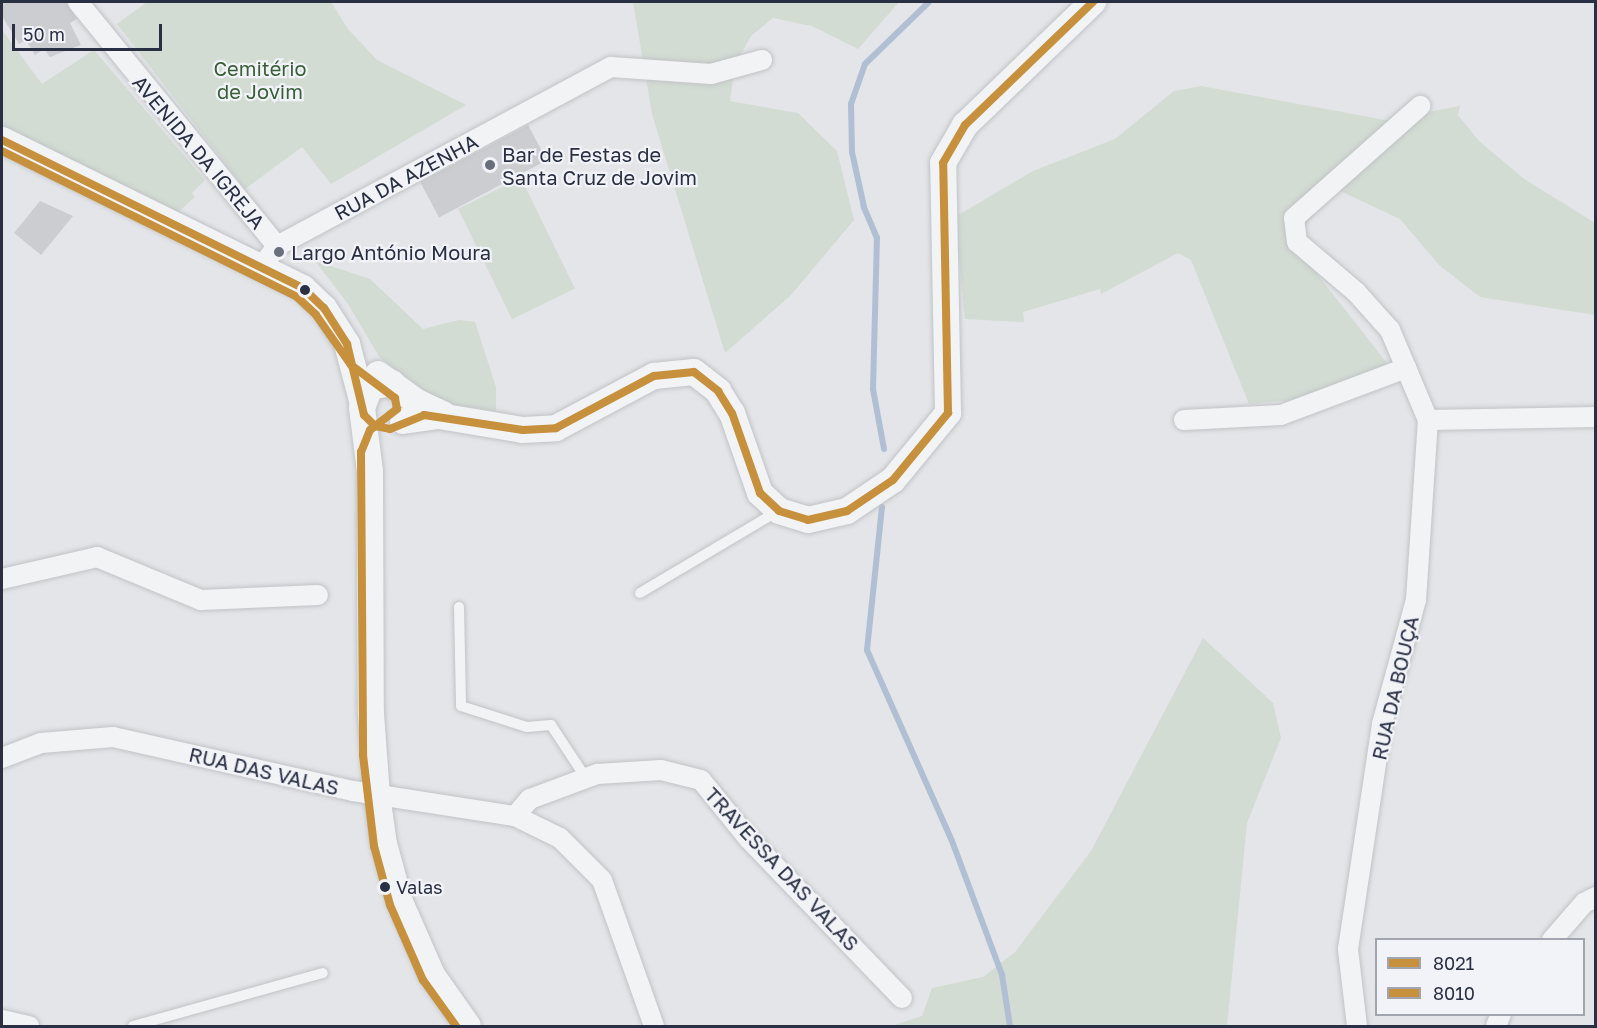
<!DOCTYPE html>
<html>
<head>
<meta charset="utf-8">
<style>
	body { margin:0 }
	#map { position:relative; width:1597px; height:1028px; overflow:hidden; background:#e3e5e8; font-family:"Golos Text",sans-serif }
	div>[style] { position:absolute }
	.green>* { inset:0; background:#d2dcd3; transform-origin:0 0 }
	.stream>* { height:6px; margin:-3px; padding:0 3px; transform-origin:3px; border-radius:3px; background:#b1bfd4 }
	.building>* { inset:0; background:#cbcdd1; transform-origin:0 0 }
	.roads { filter:drop-shadow(0 0 2px #c1c3c6) drop-shadow(0 0 2px #c1c3c6) }
	.service>* { height:10px; margin:-5px; padding:0 5px; transform-origin:5px; border-radius:5px; background:#f2f3f5 }
	.minor>* { height:20px; margin:-10px; padding:0 10px; transform-origin:10px; border-radius:10px; background:#f2f3f5 }
	.tertiary>* { height:26px; margin:-13px; padding:0 13px; transform-origin:13px; border-radius:13px; background:#f2f3f5 }
	.bus-1>* { height:8px; margin:-4px; padding:0 4px; transform-origin:4px; border-radius:4px; background:#c6903d }
	.bus-2>* { height:8px; margin:-4px; padding:0 4px; transform-origin:4px; border-radius:4px; background:#c6903d }
	.dots>* { width:16px; height:16px; translate:-50% -50%; box-sizing:border-box; border:3px solid #f1f3f8; border-radius:50% }
	span { translate:-50% -50%; white-space:nowrap; text-align:center; line-height:1.15; -webkit-text-stroke:4.5px #f1f3f8; paint-order:stroke }
	.bus-label { font-size:18px; color:#293043 }
	.left { translate:0 -50%; text-align:left }
	.park-label { font-size:20px; color:#3a5f36 }
	.street-label { font-size:20px; color:#293043 }
	.poi-label { font-size:20px; color:#293043 }
	.frame { position:absolute; inset:0; border:3px solid #293043; pointer-events:none }
	.legend { position:absolute; left:1375px; top:938px; width:210px; height:78px; box-sizing:border-box; background:#f1f3f8; border:2px solid #a1a5b0; margin:0; padding:8px 10px; list-style:none; font-size:18px; color:#293043 }
	.legend li { display:flex; align-items:center; gap:12px; height:30px }
	.legend b { width:30px; border:2px solid #a1a5b0 }
	.scale { position:absolute; left:12px; top:24px; width:150px; height:27px; box-sizing:border-box; border:3px solid #293043; border-top:0; padding-left:8px; font-size:18px; line-height:21px; white-space:nowrap; color:#293043; -webkit-text-stroke:4px #f1f3f8; paint-order:stroke }
</style>
</head>
<body>
<div id="map">
	<div class="green">
		<div style="clip-path:polygon(147px 2px,331px 2px,348px 29px,377px 60px,466px 105px,331px 184px,302px 147px,245px 189px,117px 24px)"></div>
		<div style="clip-path:polygon(633px 2px,899px 2px,858px 49px,812px 26px,773px 18px,751px 36px,735px 64px,730px 101px,798px 113px,837px 151px,854px 220px,791px 295px,725px 353px,652px 114px)"></div>
		<div style="clip-path:polygon(2px 30px,42px 84px,94px 50px,205px 180px,192px 193px,195px 197px,176px 214px,2px 127px)"></div>
		<div style="clip-path:polygon(1201px 86px,1385px 120px,1460px 106px,1458px 115px,1479px 141px,1523px 178px,1595px 223px,1595px 315px,1480px 297px,1439px 265px,1400px 219px,1336px 189px,1292px 242px,1390px 367px,1323px 397px,1249px 404px,1191px 260px,1178px 253px,1101px 294px,1100px 289px,1023px 312px,1024px 322px,965px 319px,955px 217px,1033px 171px,1115px 139px,1174px 91px)"></div>
		<div style="left:521px;top:178px;width:123px;height:70px;rotate:64deg"></div>
		<div style="clip-path:polygon(315px 261px,370px 279px,423px 329px,459px 320px,475px 322px,496px 387px,496px 411px,442px 403px,380px 358px,348px 304px)"></div>
		<div style="clip-path:polygon(1203px 638px,1273px 703px,1281px 738px,1247px 823px,1227px 1026px,891px 1026px,922px 1016px,932px 988px,983px 977px,1015px 952px,1091px 851px)"></div>
	</div>
	<div class="stream">
		<div style="left:884px;top:449px;width:61px;rotate:-100.4deg"></div>
		<div style="left:873px;top:389px;width:151px;rotate:-88.5deg"></div>
		<div style="left:877px;top:238px;width:34px;rotate:-113deg"></div>
		<div style="left:864px;top:207px;width:56px;rotate:-102.3deg"></div>
		<div style="left:852px;top:152px;width:48px;rotate:-91.2deg"></div>
		<div style="left:851px;top:104px;width:42px;rotate:-70.7deg"></div>
		<div style="left:865px;top:64px;width:89px;rotate:-44.1deg"></div>
		<div style="left:882px;top:507px;width:144px;rotate:96deg"></div>
		<div style="left:867px;top:650px;width:209px;rotate:66deg"></div>
		<div style="left:952px;top:841px;width:143px;rotate:69.5deg"></div>
		<div style="left:1002px;top:975px;width:52px;rotate:81.1deg"></div>
	</div>
	<div class="building">
		<div style="clip-path:polygon(2px 2px,66px 2px,77px 19px,70px 23px,81px 45px,50px 57px,44px 49px,35px 55px,26px 40px,19px 44px,2px 16px)"></div>
		<div style="left:528px;top:125px;width:40px;height:122px;rotate:62deg"></div>
		<div style="clip-path:polygon(40px 201px,73px 216px,41px 255px,14px 233px)"></div>
	</div>
	<div class="roads">
		<div class="service">
			<div style="left:640px;top:593px;width:161px;rotate:-30.7deg"></div>
			<div style="left:459px;top:607px;width:99px;rotate:88.8deg"></div>
			<div style="left:461px;top:706px;width:69px;rotate:17.7deg"></div>
			<div style="left:527px;top:727px;width:24px;rotate:-5deg"></div>
			<div style="left:551px;top:725px;width:64px;rotate:56.6deg"></div>
			<div style="left:133px;top:1026px;width:197px;rotate:-15.6deg"></div>
		</div>
		<div class="minor">
			<div style="left:78px;top:2px;width:315px;rotate:50.8deg"></div>
			<div style="left:262px;top:266px;width:25px;rotate:-53deg"></div>
			<div style="left:277px;top:246px;width:379px;rotate:-28.2deg"></div>
			<div style="left:611px;top:67px;width:100px;rotate:4deg"></div>
			<div style="left:711px;top:74px;width:53px;rotate:-15.4deg"></div>
			<div style="left:1184px;top:420px;width:97px;rotate:-3deg"></div>
			<div style="left:1281px;top:415px;width:134px;rotate:-20.6deg"></div>
			<div style="left:1428px;top:420px;width:168px;rotate:-1deg"></div>
			<div style="left:2px;top:579px;width:98px;rotate:-13deg"></div>
			<div style="left:97px;top:557px;width:113px;rotate:22.5deg"></div>
			<div style="left:201px;top:600px;width:117px;rotate:-2.4deg"></div>
			<div style="left:2px;top:758px;width:42px;rotate:-21deg"></div>
			<div style="left:41px;top:743px;width:72px;rotate:-4.8deg"></div>
			<div style="left:113px;top:737px;width:246px;rotate:12.7deg"></div>
			<div style="left:353px;top:791px;width:164px;rotate:8.8deg"></div>
			<div style="left:515px;top:816px;width:50px;rotate:26.1deg"></div>
			<div style="left:560px;top:838px;width:59px;rotate:45deg"></div>
			<div style="left:602px;top:880px;width:155px;rotate:70.4deg"></div>
			<div style="left:515px;top:816px;width:23px;rotate:-49deg"></div>
			<div style="left:530px;top:799px;width:72px;rotate:-20.5deg"></div>
			<div style="left:597px;top:774px;width:64px;rotate:-3.6deg"></div>
			<div style="left:661px;top:770px;width:41px;rotate:14deg"></div>
			<div style="left:701px;top:780px;width:75px;rotate:51deg"></div>
			<div style="left:748px;top:838px;width:222px;rotate:46.1deg"></div>
			<div style="left:1552px;top:940px;width:49px;rotate:-49.1deg"></div>
			<div style="left:1584px;top:903px;width:13px;rotate:-27deg"></div>
			<div style="left:2px;top:1020px;width:28px;rotate:13deg"></div>
			<div style="left:1357px;top:1026px;width:78px;rotate:-96.7deg"></div>
			<div style="left:1348px;top:949px;width:228px;rotate:-81.4deg"></div>
			<div style="left:1382px;top:724px;width:129px;rotate:-74.7deg"></div>
			<div style="left:1416px;top:600px;width:180px;rotate:-86.2deg"></div>
			<div style="left:1428px;top:420px;width:98px;rotate:-112.9deg"></div>
			<div style="left:1390px;top:330px;width:51px;rotate:-131.8deg"></div>
			<div style="left:1356px;top:292px;width:77px;rotate:-139.7deg"></div>
			<div style="left:1297px;top:242px;width:24px;rotate:-97deg"></div>
			<div style="left:1294px;top:218px;width:169px;rotate:-41.6deg"></div>
			<div style="left:1496px;top:1026px;width:13px;rotate:-67deg"></div>
		</div>
		<div class="tertiary">
			<div style="left:2px;top:140px;width:335px;rotate:26.2deg"></div>
			<div style="left:303px;top:288px;width:29px;rotate:44deg"></div>
			<div style="left:324px;top:308px;width:43px;rotate:57.4deg"></div>
			<div style="left:347px;top:344px;width:58px;rotate:75deg"></div>
			<div style="left:378px;top:374px;width:48px;rotate:35.7deg"></div>
			<div style="left:417px;top:402px;width:29px;rotate:25deg"></div>
			<div style="left:392px;top:383px;width:22px;rotate:170deg"></div>
			<div style="left:370px;top:387px;width:22px;rotate:111deg"></div>
			<div style="left:362px;top:408px;width:64px;rotate:82.8deg"></div>
			<div style="left:370px;top:471px;width:243px;rotate:89.8deg"></div>
			<div style="left:371px;top:714px;width:81px;rotate:85.8deg"></div>
			<div style="left:377px;top:795px;width:49px;rotate:81.9deg"></div>
			<div style="left:384px;top:844px;width:60px;rotate:74.6deg"></div>
			<div style="left:400px;top:902px;width:80px;rotate:66.3deg"></div>
			<div style="left:432px;top:975px;width:62px;rotate:54.8deg"></div>
			<div style="left:403px;top:421px;width:36px;rotate:-8deg"></div>
			<div style="left:439px;top:416px;width:85px;rotate:9.5deg"></div>
			<div style="left:523px;top:430px;width:33px;rotate:-3deg"></div>
			<div style="left:556px;top:428px;width:111px;rotate:-28deg"></div>
			<div style="left:654px;top:376px;width:40px;rotate:-5.7deg"></div>
			<div style="left:694px;top:372px;width:31px;rotate:38deg"></div>
			<div style="left:718px;top:391px;width:26px;rotate:58deg"></div>
			<div style="left:732px;top:413px;width:85px;rotate:70.7deg"></div>
			<div style="left:760px;top:493px;width:26px;rotate:43deg"></div>
			<div style="left:779px;top:511px;width:30px;rotate:17deg"></div>
			<div style="left:808px;top:520px;width:40px;rotate:-13deg"></div>
			<div style="left:847px;top:511px;width:55px;rotate:-34deg"></div>
			<div style="left:893px;top:480px;width:87px;rotate:-50.6deg"></div>
			<div style="left:948px;top:413px;width:250px;rotate:-91.1deg"></div>
			<div style="left:943px;top:163px;width:44px;rotate:-59.9deg"></div>
			<div style="left:965px;top:125px;width:178px;rotate:-43.9deg"></div>
		</div>
	</div>
	<div class="bus-1">
		<div style="left:2px;top:140px;width:335px;rotate:26.2deg"></div>
		<div style="left:303px;top:288px;width:29px;rotate:44deg"></div>
		<div style="left:324px;top:308px;width:43px;rotate:57.4deg"></div>
		<div style="left:347px;top:344px;width:73px;rotate:76.5deg"></div>
		<div style="left:364px;top:415px;width:16px;rotate:45deg"></div>
		<div style="left:375px;top:426px;width:15px;rotate:11deg"></div>
		<div style="left:390px;top:429px;width:37px;rotate:-22deg"></div>
		<div style="left:424px;top:415px;width:100px;rotate:8.6deg"></div>
		<div style="left:523px;top:430px;width:33px;rotate:-3deg"></div>
		<div style="left:556px;top:428px;width:111px;rotate:-28deg"></div>
		<div style="left:654px;top:376px;width:40px;rotate:-5.7deg"></div>
		<div style="left:694px;top:372px;width:31px;rotate:38deg"></div>
		<div style="left:718px;top:391px;width:26px;rotate:58deg"></div>
		<div style="left:732px;top:413px;width:85px;rotate:70.7deg"></div>
		<div style="left:760px;top:493px;width:26px;rotate:43deg"></div>
		<div style="left:779px;top:511px;width:30px;rotate:17deg"></div>
		<div style="left:808px;top:520px;width:40px;rotate:-13deg"></div>
		<div style="left:847px;top:511px;width:55px;rotate:-34deg"></div>
		<div style="left:893px;top:480px;width:87px;rotate:-50.6deg"></div>
		<div style="left:948px;top:413px;width:250px;rotate:-91.1deg"></div>
		<div style="left:943px;top:163px;width:44px;rotate:-59.9deg"></div>
		<div style="left:965px;top:125px;width:178px;rotate:-43.9deg"></div>
	</div>
	<div class="bus-2">
		<div style="left:2px;top:151px;width:329px;rotate:26.3deg"></div>
		<div style="left:297px;top:297px;width:26px;rotate:43deg"></div>
		<div style="left:316px;top:315px;width:61px;rotate:55deg"></div>
		<div style="left:351px;top:365px;width:55px;rotate:36.9deg"></div>
		<div style="left:395px;top:398px;width:11px;rotate:80deg"></div>
		<div style="left:397px;top:409px;width:34px;rotate:142deg"></div>
		<div style="left:370px;top:430px;width:24px;rotate:112deg"></div>
		<div style="left:361px;top:452px;width:303px;rotate:89.6deg"></div>
		<div style="left:363px;top:755px;width:92px;rotate:83.1deg"></div>
		<div style="left:374px;top:846px;width:61px;rotate:74.8deg"></div>
		<div style="left:390px;top:905px;width:82px;rotate:66.3deg"></div>
		<div style="left:423px;top:980px;width:57px;rotate:54.3deg"></div>
	</div>
	<div class="dots">
		<div style="left:490px;top:165px;background:#6a6f7d"></div>
		<div style="left:279px;top:252px;background:#6a6f7d"></div>
		<div style="left:305px;top:290px;background:#293043"></div>
		<div style="left:385px;top:887px;background:#293043"></div>
	</div>
	<div class="bus-label">
		<span class="left" style="left:396px;top:887px">Valas</span>
	</div>
	<div class="park-label">
		<span style="left:260px;top:80px">Cemitério<br>de Jovim</span>
	</div>
	<div class="street-label">
		<span style="left:199px;top:152px;rotate:50deg">AVENIDA DA IGREJA</span>
		<span style="left:406px;top:177px;rotate:-28deg">RUA DA AZENHA</span>
		<span style="left:1395px;top:688px;rotate:-77deg">RUA DA BOUÇA</span>
		<span style="left:264px;top:771px;rotate:13deg">RUA DAS VALAS</span>
		<span style="left:782px;top:869px;rotate:47deg">TRAVESSA DAS VALAS</span>
	</div>
	<div class="poi-label">
		<span class="left" style="left:502px;top:166px">Bar de Festas de<br>Santa Cruz de Jovim</span>
		<span class="left" style="left:291px;top:252px">Largo António Moura</span>
	</div>
	<div class="frame"></div>
	<ul class="legend">
	<li><b style="height:8px;background:#c6903d"></b>8021</li>
	<li><b style="height:8px;background:#c6903d"></b>8010</li>
	</ul>
	<div class="scale">50 m</div>
</div>
</body>
</html>
